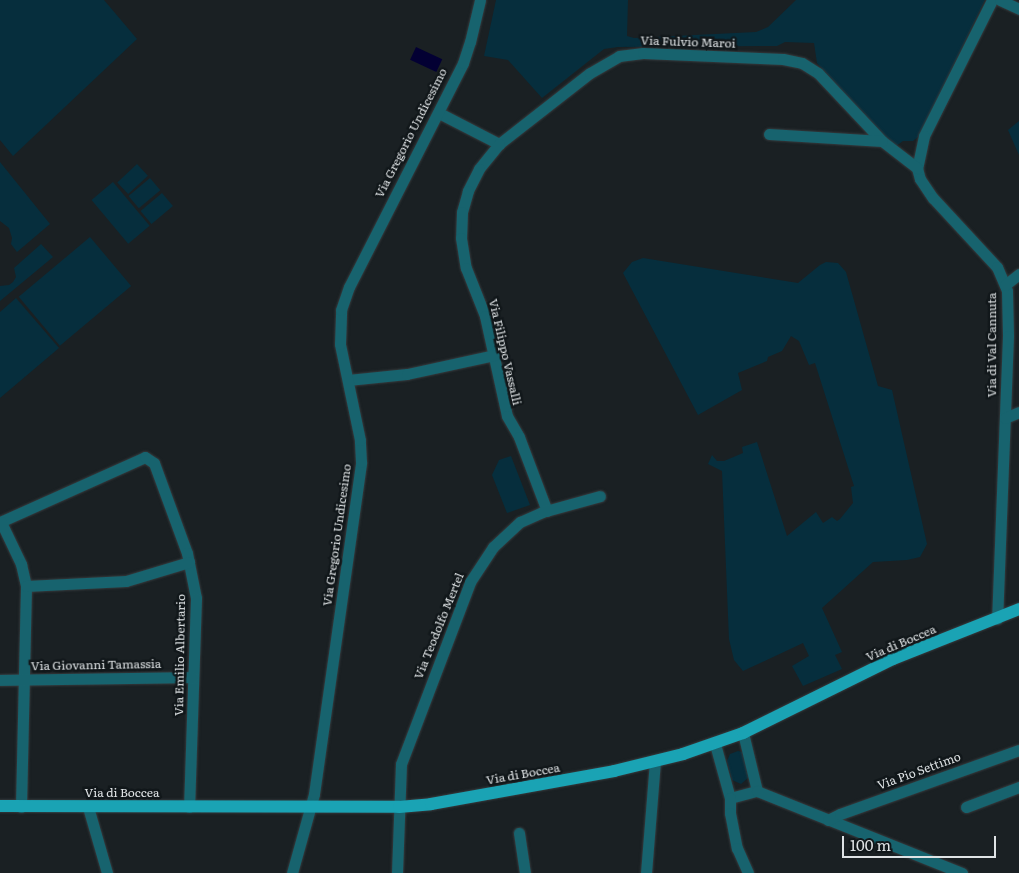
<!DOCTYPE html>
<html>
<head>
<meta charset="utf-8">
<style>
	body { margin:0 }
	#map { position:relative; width:1019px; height:873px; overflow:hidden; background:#1a2023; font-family:Literata,serif }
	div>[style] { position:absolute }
	.green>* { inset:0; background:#062e3d; transform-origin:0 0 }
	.water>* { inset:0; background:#030033; transform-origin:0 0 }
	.roads { filter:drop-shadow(0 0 1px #363b3e) drop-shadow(0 0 1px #363b3e) }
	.minor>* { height:11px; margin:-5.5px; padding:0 5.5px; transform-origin:5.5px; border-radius:5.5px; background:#17636e }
	.major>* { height:12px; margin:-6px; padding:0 6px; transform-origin:6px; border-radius:6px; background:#1aa3b4 }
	span { translate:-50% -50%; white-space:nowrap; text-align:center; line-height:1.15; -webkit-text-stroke:5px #11171a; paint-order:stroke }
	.street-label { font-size:12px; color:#dfe3e5 }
	.scale { position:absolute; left:842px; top:836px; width:154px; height:22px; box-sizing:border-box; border:2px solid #dfe3e5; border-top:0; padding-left:6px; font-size:15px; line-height:18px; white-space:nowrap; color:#dfe3e5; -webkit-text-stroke:4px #11171a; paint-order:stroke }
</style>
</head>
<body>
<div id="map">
	<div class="green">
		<div style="clip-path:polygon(0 0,104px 0,137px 39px,13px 156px,0 140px)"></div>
		<div style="clip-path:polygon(496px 0,628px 0,627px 36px,634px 38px,756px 32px,768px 27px,796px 0,985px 0,919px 136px,913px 141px,903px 141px,896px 146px,885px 138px,817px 63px,814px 43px,785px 42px,777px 46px,618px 47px,604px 49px,542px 98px,508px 60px,484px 56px)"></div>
		<div style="clip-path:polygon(1019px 121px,1019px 155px,1008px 130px)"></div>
		<div style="clip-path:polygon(0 162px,50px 224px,17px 252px,11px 244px,12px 238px,9px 228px,0 221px)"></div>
		<div style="left:137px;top:164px;width:16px;height:27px;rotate:47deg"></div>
		<div style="left:150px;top:178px;width:16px;height:28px;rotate:50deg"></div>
		<div style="left:113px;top:182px;width:57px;height:28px;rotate:50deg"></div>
		<div style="left:162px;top:193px;width:17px;height:28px;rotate:50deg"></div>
		<div style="left:90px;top:237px;width:64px;height:93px;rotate:50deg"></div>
		<div style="clip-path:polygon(41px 244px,53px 257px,0 301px,0 286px,9px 285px,13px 282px,16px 277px,14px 268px)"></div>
		<div style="clip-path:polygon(643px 258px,798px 283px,820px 265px,826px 262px,838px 263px,846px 272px,878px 386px,892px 390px,927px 544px,920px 557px,907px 560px,873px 562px,822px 608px,842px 652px,835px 655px,842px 669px,803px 686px,792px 666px,809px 656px,803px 643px,743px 671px,734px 660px,729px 639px,722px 471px,708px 464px,712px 455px,717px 461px,724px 461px,743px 453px,742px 447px,757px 442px,787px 536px,816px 512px,823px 523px,832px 517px,837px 521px,840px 519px,853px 503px,851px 487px,854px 486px,815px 363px,809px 365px,799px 341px,791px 336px,782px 351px,768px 357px,767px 361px,738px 373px,742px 390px,698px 415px,623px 273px,632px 262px)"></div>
		<div style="clip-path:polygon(16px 298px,59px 348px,0 398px,0 312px)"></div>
		<div style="clip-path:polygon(511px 456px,530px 505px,507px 513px,492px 475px,499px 460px)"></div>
		<div style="clip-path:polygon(738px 751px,742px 752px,749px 777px,741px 784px,732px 780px,727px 761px,730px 754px)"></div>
	</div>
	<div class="water">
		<div style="left:416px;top:47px;width:29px;height:14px;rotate:25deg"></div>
	</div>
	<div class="roads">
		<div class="minor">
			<div style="left:992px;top:0;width:152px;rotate:116.6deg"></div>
			<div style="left:924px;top:136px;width:33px;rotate:102deg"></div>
			<div style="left:917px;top:168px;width:11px;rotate:75deg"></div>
			<div style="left:920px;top:179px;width:23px;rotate:56deg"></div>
			<div style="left:933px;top:198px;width:94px;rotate:47.2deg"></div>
			<div style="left:997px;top:267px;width:26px;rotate:67deg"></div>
			<div style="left:1007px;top:291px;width:45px;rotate:88.7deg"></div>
			<div style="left:1008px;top:336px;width:283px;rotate:92.2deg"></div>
			<div style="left:1000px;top:0;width:21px;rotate:25deg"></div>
			<div style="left:439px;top:113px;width:68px;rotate:27.3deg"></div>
			<div style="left:499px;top:144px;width:115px;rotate:-38deg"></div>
			<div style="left:590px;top:73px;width:34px;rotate:-30deg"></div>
			<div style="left:619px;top:56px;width:24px;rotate:-7deg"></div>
			<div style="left:643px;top:53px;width:140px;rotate:2.5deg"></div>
			<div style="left:783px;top:59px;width:19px;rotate:12deg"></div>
			<div style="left:802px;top:63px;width:19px;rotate:32deg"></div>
			<div style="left:818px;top:73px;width:93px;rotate:46.7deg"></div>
			<div style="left:882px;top:141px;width:44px;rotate:37.6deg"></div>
			<div style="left:769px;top:134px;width:113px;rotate:3.5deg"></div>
			<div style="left:499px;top:144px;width:32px;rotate:129deg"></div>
			<div style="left:479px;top:169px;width:25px;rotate:117deg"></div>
			<div style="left:468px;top:191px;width:22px;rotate:106deg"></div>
			<div style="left:462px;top:212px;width:26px;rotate:92deg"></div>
			<div style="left:461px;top:238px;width:30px;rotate:81deg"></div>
			<div style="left:466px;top:268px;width:52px;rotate:68.4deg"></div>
			<div style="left:485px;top:316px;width:102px;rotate:77.6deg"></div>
			<div style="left:507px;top:416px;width:24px;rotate:60deg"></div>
			<div style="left:519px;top:437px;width:79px;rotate:69.3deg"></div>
			<div style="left:1005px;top:285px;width:18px;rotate:-38deg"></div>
			<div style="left:348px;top:380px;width:59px;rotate:-5.8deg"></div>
			<div style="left:407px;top:374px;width:89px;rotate:-12.3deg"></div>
			<div style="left:1005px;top:418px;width:15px;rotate:-23deg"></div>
			<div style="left:0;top:522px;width:159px;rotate:-24.1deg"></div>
			<div style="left:145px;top:457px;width:11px;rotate:34deg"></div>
			<div style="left:154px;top:463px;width:96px;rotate:69.9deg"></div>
			<div style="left:187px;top:553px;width:46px;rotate:78.7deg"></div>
			<div style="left:196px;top:598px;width:209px;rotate:91.9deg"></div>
			<div style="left:1px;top:522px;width:47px;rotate:64.5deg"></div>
			<div style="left:21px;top:564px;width:23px;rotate:77deg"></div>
			<div style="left:26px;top:586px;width:221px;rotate:91.3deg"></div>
			<div style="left:26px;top:586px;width:100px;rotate:-2.9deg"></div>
			<div style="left:126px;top:581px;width:66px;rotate:-16.8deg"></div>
			<div style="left:0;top:680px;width:193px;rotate:-0.9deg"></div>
			<div style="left:743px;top:733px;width:60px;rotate:76.4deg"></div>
			<div style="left:715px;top:744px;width:56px;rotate:74.5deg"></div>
			<div style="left:730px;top:798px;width:28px;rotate:-15deg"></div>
			<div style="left:757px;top:791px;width:221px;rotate:21.8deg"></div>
			<div style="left:730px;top:798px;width:15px;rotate:90deg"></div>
			<div style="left:730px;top:813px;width:36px;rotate:79deg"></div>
			<div style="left:737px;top:848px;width:27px;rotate:66deg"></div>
			<div style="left:88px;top:807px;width:69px;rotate:73.9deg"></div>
			<div style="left:966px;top:807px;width:57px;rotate:-20.7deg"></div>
			<div style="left:828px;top:820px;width:13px;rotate:-27deg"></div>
			<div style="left:840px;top:814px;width:190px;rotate:-19.7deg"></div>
			<div style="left:519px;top:833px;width:40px;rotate:81.5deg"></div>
			<div style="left:292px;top:873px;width:82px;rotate:-74.4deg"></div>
			<div style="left:314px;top:794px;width:335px;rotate:-81.9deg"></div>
			<div style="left:361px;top:462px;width:22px;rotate:-93deg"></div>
			<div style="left:360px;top:440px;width:98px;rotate:-101.8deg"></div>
			<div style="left:340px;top:344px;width:34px;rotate:-88deg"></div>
			<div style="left:341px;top:310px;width:24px;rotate:-71deg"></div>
			<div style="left:349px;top:287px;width:251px;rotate:-63deg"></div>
			<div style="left:463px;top:63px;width:22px;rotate:-72deg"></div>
			<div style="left:470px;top:42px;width:43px;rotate:-76.6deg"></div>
			<div style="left:397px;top:873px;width:109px;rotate:-87.9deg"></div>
			<div style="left:401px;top:764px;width:195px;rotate:-69.2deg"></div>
			<div style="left:470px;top:582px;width:42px;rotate:-56.7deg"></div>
			<div style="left:493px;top:547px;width:37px;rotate:-43deg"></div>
			<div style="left:520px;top:522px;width:24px;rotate:-24deg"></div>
			<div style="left:542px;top:512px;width:60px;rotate:-15.4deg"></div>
			<div style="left:646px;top:873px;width:112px;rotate:-85.4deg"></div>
		</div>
		<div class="major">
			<div style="left:0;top:806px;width:399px;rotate:0.1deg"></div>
			<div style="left:399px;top:807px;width:32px;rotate:-5deg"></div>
			<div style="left:431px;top:804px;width:186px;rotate:-10.2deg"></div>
			<div style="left:614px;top:771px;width:71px;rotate:-13.8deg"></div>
			<div style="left:683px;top:754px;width:64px;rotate:-19.3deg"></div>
			<div style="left:743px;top:733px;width:167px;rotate:-26.3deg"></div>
			<div style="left:893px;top:659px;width:136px;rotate:-21.6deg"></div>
		</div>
	</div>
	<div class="street-label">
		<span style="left:688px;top:42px;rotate:2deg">Via Fulvio Maroi</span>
		<span style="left:411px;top:133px;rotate:-63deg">Via Gregorio Undicesimo</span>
		<span style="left:992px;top:345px;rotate:-90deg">Via di Val Cannuta</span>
		<span style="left:505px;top:352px;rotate:77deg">Via Filippo Vassalli</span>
		<span style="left:337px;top:535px;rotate:-82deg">Via Gregorio Undicesimo</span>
		<span style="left:439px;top:626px;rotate:-68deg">Via Teodolfo Mertel</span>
		<span style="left:901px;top:643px;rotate:-23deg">Via di Boccea</span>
		<span style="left:180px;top:655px;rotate:-89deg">Via Emilio Albertario</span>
		<span style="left:96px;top:665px;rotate:-1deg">Via Giovanni Tamassia</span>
		<span style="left:919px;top:771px;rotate:-20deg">Via Pio Settimo</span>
		<span style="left:523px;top:774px;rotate:-10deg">Via di Boccea</span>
		<span style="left:122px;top:793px">Via di Boccea</span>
	</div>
	<div class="scale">100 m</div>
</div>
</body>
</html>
